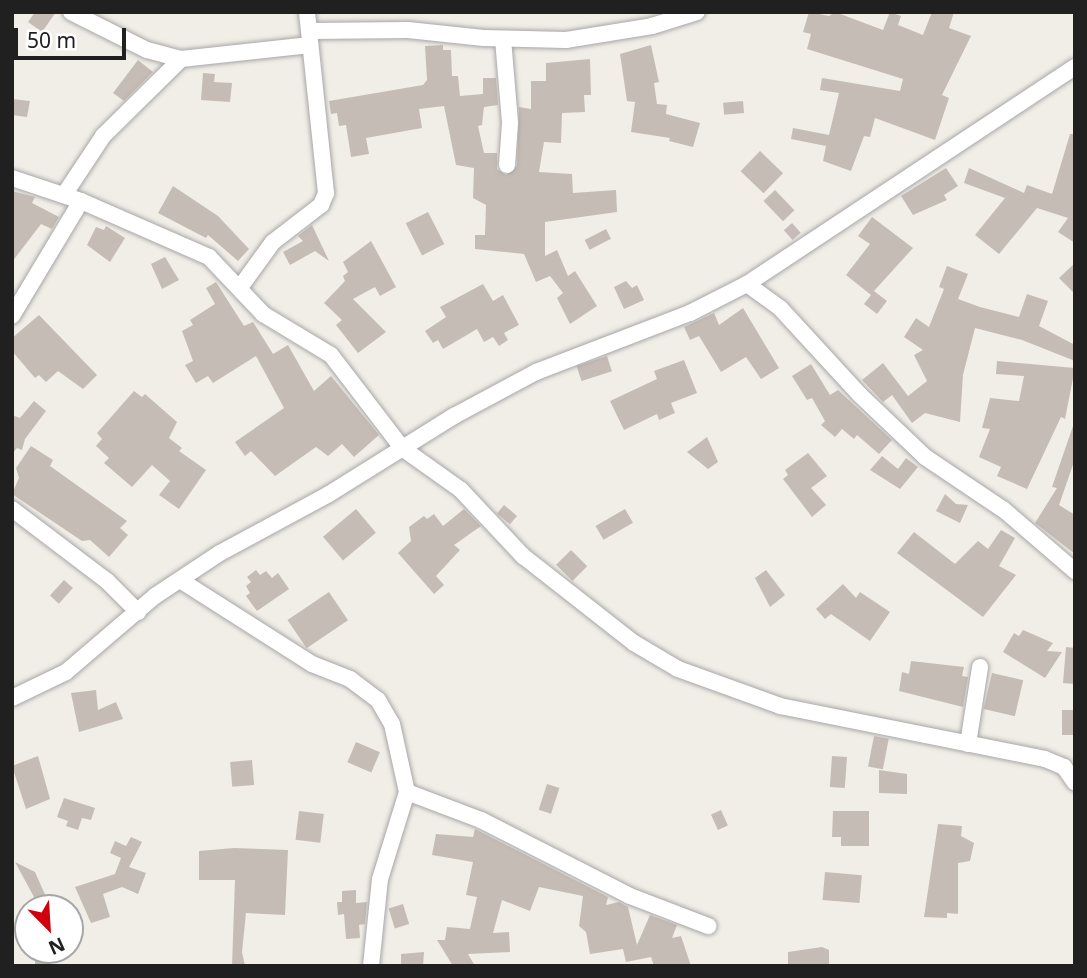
<!DOCTYPE html>
<html>
<head>
<meta charset="utf-8">
<style>
	body { margin:0 }
	#map { position:relative; width:1087px; height:978px; overflow:hidden; background:#f1ede7; font-family:"Noto Sans",sans-serif }
	div>[style] { position:absolute }
	.building>* { inset:0; background:#c6bcb6; transform-origin:0 0 }
	.roads { filter:drop-shadow(0 0 2px #a7a7a7) drop-shadow(0 0 2px #a7a7a7) }
	.street>* { height:16px; margin:-8px; padding:0 8px; transform-origin:8px; border-radius:8px; background:#fff }
	span { translate:-50% -50%; white-space:nowrap; text-align:center; line-height:1.15; -webkit-text-stroke:6px #fff; paint-order:stroke }
	.frame { position:absolute; inset:0; border:14px solid #202020; pointer-events:none }
	.north { position:absolute; left:14px; top:894px; width:70px; height:70px; box-sizing:border-box; background:#fff; border:2px solid #a6a6a6; border-radius:50%; rotate:156deg; font-size:19px; font-weight:700; line-height:28px; text-align:center; color:#202020 }
	.north::after { content:''; display:block; margin:auto; width:24px; height:32px; background:#d1000f; clip-path:polygon(50% 0,100% 100%,50% 72%,0 100%) }
	.scale { position:absolute; left:14px; top:28px; width:112px; height:32px; box-sizing:border-box; border:4px solid #202020; border-top:0; padding-left:9px; font-size:21px; line-height:24px; white-space:nowrap; color:#202020; -webkit-text-stroke:5px #fff; paint-order:stroke }
</style>
</head>
<body>
<div id="map">
	<div class="building">
		<div style="clip-path:polygon(35px 12px,56px 12px,42px 32px,28px 22px)"></div>
		<div style="clip-path:polygon(809px 12px,829px 16px,835px 12px,883px 30px,890px 12px,901px 16px,898px 25px,923px 35px,932px 12px,954px 12px,949px 28px,971px 36px,942px 95px,949px 98px,935px 140px,875px 118px,870px 137px,864px 136px,851px 171px,823px 161px,826px 146px,791px 139px,793px 128px,829px 135px,839px 93px,820px 90px,822px 78px,900px 91px,903px 79px,807px 49px,811px 34px,803px 32px)"></div>
		<div style="clip-path:polygon(443px 45px,443px 50px,451px 50px,452px 76px,458px 76px,460px 96px,483px 94px,483px 78px,496px 78px,498px 105px,484px 107px,482px 125px,478px 126px,484px 153px,497px 153px,497px 169px,506px 175px,517px 166px,519px 107px,531px 109px,531px 81px,546px 81px,546px 63px,590px 59px,591px 95px,584px 95px,585px 112px,562px 113px,561px 143px,544px 142px,539px 172px,572px 174px,573px 193px,616px 190px,617px 212px,545px 222px,545px 256px,557px 250px,568px 276px,575px 271px,597px 306px,570px 324px,557px 298px,563px 293px,550px 276px,536px 282px,524px 254px,475px 249px,475px 235px,485px 235px,486px 205px,473px 198px,474px 168px,456px 165px,444px 106px,419px 109px,422px 128px,366px 138px,369px 154px,351px 157px,346px 125px,339px 126px,337px 113px,331px 114px,329px 101px,423px 85px,427px 80px,425px 46px)"></div>
		<div style="clip-path:polygon(651px 45px,659px 82px,654px 83px,657px 104px,667px 105px,666px 114px,700px 123px,693px 147px,669px 141px,670px 138px,631px 132px,635px 102px,627px 101px,620px 54px)"></div>
		<div style="clip-path:polygon(138px 60px,153px 72px,124px 101px,113px 93px)"></div>
		<div style="clip-path:polygon(203px 73px,215px 74px,214px 82px,232px 83px,230px 102px,201px 100px)"></div>
		<div style="clip-path:polygon(12px 99px,30px 101px,27px 117px,12px 115px)"></div>
		<div style="left:743px;top:101px;width:12px;height:20px;rotate:85deg"></div>
		<div style="clip-path:polygon(1070px 134px,1075px 134px,1075px 243px,1058px 232px,1068px 218px,1037px 208px,999px 254px,975px 235px,1005px 198px,964px 183px,969px 168px,1024px 193px,1027px 185px,1052px 194px)"></div>
		<div style="left:760px;top:151px;width:32px;height:28px;rotate:44deg"></div>
		<div style="clip-path:polygon(946px 168px,958px 186px,944px 195px,947px 200px,913px 215px,901px 196px)"></div>
		<div style="clip-path:polygon(173px 186px,218px 216px,249px 249px,238px 261px,208px 235px,206px 238px,158px 213px)"></div>
		<div style="left:775px;top:190px;width:28px;height:16px;rotate:46deg"></div>
		<div style="clip-path:polygon(12px 191px,35px 197px,32px 203px,59px 217px,52px 229px,41px 224px,12px 262px)"></div>
		<div style="left:428px;top:212px;width:36px;height:25px;rotate:63deg"></div>
		<div style="clip-path:polygon(872px 217px,913px 248px,874px 291px,887px 301px,877px 314px,864px 304px,871px 295px,846px 275px,870px 244px,858px 236px)"></div>
		<div style="left:792px;top:223px;width:13px;height:11px;rotate:48deg"></div>
		<div style="clip-path:polygon(312px 225px,329px 261px,315px 251px,290px 265px,283px 252px,303px 241px,298px 236px)"></div>
		<div style="clip-path:polygon(106px 226px,125px 238px,110px 262px,87px 245px,96px 227px,104px 230px)"></div>
		<div style="left:606px;top:229px;width:11px;height:24px;rotate:63deg"></div>
		<div style="clip-path:polygon(371px 241px,396px 287px,380px 296px,375px 287px,353px 299px,386px 332px,358px 353px,336px 325px,342px 320px,324px 303px,345px 281px,343px 276px,348px 272px,343px 262px)"></div>
		<div style="clip-path:polygon(165px 257px,179px 280px,162px 289px,151px 264px)"></div>
		<div style="clip-path:polygon(1075px 263px,1075px 294px,1059px 278px)"></div>
		<div style="clip-path:polygon(947px 266px,968px 274px,958px 299px,980px 307px,1019px 317px,1027px 294px,1048px 301px,1039px 326px,1075px 345px,1075px 361px,1022px 340px,975px 328px,963px 375px,960px 422px,925px 413px,912px 423px,892px 395px,883px 402px,862px 380px,883px 363px,908px 396px,927px 381px,914px 355px,923px 350px,904px 337px,916px 318px,929px 327px,944px 289px,939px 287px)"></div>
		<div style="clip-path:polygon(626px 281px,632px 288px,637px 285px,644px 300px,624px 309px,614px 287px)"></div>
		<div style="clip-path:polygon(216px 282px,244px 326px,253px 322px,273px 354px,288px 345px,314px 391px,331px 376px,379px 435px,354px 457px,342px 444px,328px 456px,316px 447px,275px 476px,251px 451px,245px 456px,235px 442px,284px 408px,256px 356px,213px 383px,208px 376px,196px 383px,185px 365px,193px 361px,182px 331px,193px 325px,190px 320px,215px 304px,206px 288px)"></div>
		<div style="clip-path:polygon(483px 284px,493px 301px,503px 295px,519px 325px,504px 333px,508px 340px,499px 346px,493px 337px,484px 342px,477px 329px,443px 349px,438px 340px,433px 343px,425px 331px,446px 317px,440px 307px)"></div>
		<div style="clip-path:polygon(743px 308px,779px 368px,761px 379px,746px 357px,721px 372px,699px 336px,690px 340px,684px 327px,714px 313px,719px 325px)"></div>
		<div style="clip-path:polygon(39px 315px,97px 375px,83px 389px,58px 371px,46px 382px,39px 375px,35px 378px,12px 351px,12px 338px)"></div>
		<div style="left:607px;top:356px;width:16px;height:32px;rotate:72deg"></div>
		<div style="clip-path:polygon(684px 360px,697px 393px,671px 403px,675px 413px,659px 420px,657px 414px,624px 430px,610px 401px,657px 379px,654px 371px)"></div>
		<div style="clip-path:polygon(997px 361px,1075px 368px,1065px 419px,1061px 417px,1027px 489px,997px 476px,1001px 467px,979px 457px,990px 429px,982px 428px,990px 398px,1019px 401px,1024px 376px,996px 374px)"></div>
		<div style="clip-path:polygon(811px 364px,830px 395px,838px 390px,892px 440px,879px 454px,857px 435px,854px 439px,842px 429px,835px 437px,821px 425px,825px 421px,812px 398px,807px 400px,792px 376px)"></div>
		<div style="clip-path:polygon(134px 391px,142px 397px,145px 394px,177px 422px,169px 438px,182px 448px,179px 451px,206px 470px,179px 509px,159px 495px,170px 481px,152px 465px,132px 487px,104px 463px,109px 458px,96px 446px,102px 439px,97px 433px)"></div>
		<div style="clip-path:polygon(34px 401px,46px 411px,25px 439px,22px 450px,17px 448px,12px 454px,12px 415px,20px 418px)"></div>
		<div style="clip-path:polygon(1073px 426px,1075px 459px,1059px 505px,1075px 515px,1075px 554px,1035px 523px,1057px 488px,1052px 487px)"></div>
		<div style="clip-path:polygon(707px 437px,718px 462px,708px 469px,687px 452px)"></div>
		<div style="clip-path:polygon(31px 446px,53px 460px,50px 466px,127px 521px,120px 528px,128px 535px,109px 557px,90px 540px,82px 541px,12px 494px,19px 478px,16px 468px)"></div>
		<div style="clip-path:polygon(808px 453px,827px 476px,811px 488px,826px 505px,812px 517px,783px 479px,788px 475px,785px 470px)"></div>
		<div style="clip-path:polygon(882px 456px,898px 469px,906px 458px,918px 467px,900px 489px,870px 470px)"></div>
		<div style="clip-path:polygon(945px 494px,956px 504px,968px 505px,960px 523px,936px 511px)"></div>
		<div style="left:504px;top:505px;width:17px;height:11px;rotate:40deg"></div>
		<div style="left:356px;top:509px;width:31px;height:43px;rotate:50deg"></div>
		<div style="clip-path:polygon(464px 509px,481px 526px,454px 545px,460px 550px,436px 576px,444px 585px,434px 594px,398px 553px,411px 541px,409px 527px,424px 516px,427px 519px,434px 514px,443px 526px)"></div>
		<div style="left:625px;top:509px;width:16px;height:34px;rotate:60deg"></div>
		<div style="clip-path:polygon(1001px 530px,1015px 538px,999px 566px,1016px 575px,983px 617px,897px 553px,914px 532px,955px 564px,978px 541px,988px 549px)"></div>
		<div style="left:571px;top:550px;width:23px;height:21px;rotate:45deg"></div>
		<div style="clip-path:polygon(256px 570px,260px 575px,266px 571px,272px 578px,278px 573px,289px 589px,257px 611px,246px 596px,250px 593px,246px 586px,251px 582px,247px 577px)"></div>
		<div style="clip-path:polygon(766px 570px,785px 595px,770px 607px,755px 578px)"></div>
		<div style="left:64px;top:580px;width:12px;height:21px;rotate:42deg"></div>
		<div style="clip-path:polygon(843px 584px,856px 598px,860px 592px,890px 612px,870px 641px,831px 614px,825px 619px,816px 609px)"></div>
		<div style="left:329px;top:592px;width:34px;height:50px;rotate:56deg"></div>
		<div style="clip-path:polygon(1023px 630px,1053px 643px,1047px 651px,1062px 652px,1045px 678px,1003px 652px,1014px 633px,1019px 636px)"></div>
		<div style="clip-path:polygon(1066px 647px,1075px 648px,1075px 684px,1063px 683px)"></div>
		<div style="clip-path:polygon(911px 661px,964px 667px,962px 676px,968px 677px,963px 707px,899px 691px,902px 672px,909px 674px)"></div>
		<div style="left:992px;top:673px;width:32px;height:37px;rotate:13deg"></div>
		<div style="clip-path:polygon(96px 690px,98px 710px,116px 702px,123px 719px,79px 732px,71px 693px)"></div>
		<div style="left:1062px;top:710px;width:13px;height:25px"></div>
		<div style="left:874px;top:736px;width:15px;height:31px;rotate:11deg"></div>
		<div style="left:356px;top:742px;width:26px;height:22px;rotate:23deg"></div>
		<div style="clip-path:polygon(38px 756px,50px 799px,26px 809px,12px 766px)"></div>
		<div style="left:832px;top:756px;width:15px;height:31px;rotate:4deg"></div>
		<div style="left:252px;top:760px;width:25px;height:22px;rotate:85deg"></div>
		<div style="clip-path:polygon(879px 770px,907px 774px,907px 794px,879px 793px)"></div>
		<div style="left:547px;top:784px;width:13px;height:27px;rotate:18deg"></div>
		<div style="clip-path:polygon(64px 798px,95px 808px,91px 820px,82px 818px,78px 830px,66px 826px,68px 821px,57px 817px)"></div>
		<div style="left:721px;top:810px;width:17px;height:11px;rotate:66deg"></div>
		<div style="left:299px;top:811px;width:25px;height:29px;rotate:7deg"></div>
		<div style="clip-path:polygon(833px 811px,869px 811px,869px 846px,841px 846px,841px 837px,832px 837px)"></div>
		<div style="clip-path:polygon(938px 824px,962px 826px,961px 836px,974px 843px,970px 861px,958px 863px,958px 914px,947px 913px,947px 918px,924px 917px)"></div>
		<div style="clip-path:polygon(475px 829px,608px 897px,606px 905px,619px 902px,628px 907px,637px 945px,650px 915px,677px 925px,672px 938px,681px 936px,691px 966px,654px 966px,651px 957px,626px 962px,623px 949px,590px 954px,586px 932px,579px 926px,583px 896px,539px 887px,530px 911px,502px 900px,493px 933px,509px 932px,510px 952px,468px 954px,475px 966px,453px 966px,437px 940px,445px 940px,447px 927px,470px 929px,477px 897px,466px 895px,473px 862px,432px 855px,436px 834px,473px 837px)"></div>
		<div style="clip-path:polygon(131px 837px,142px 842px,129px 867px,146px 873px,138px 894px,122px 887px,103px 894px,110px 917px,91px 923px,75px 887px,115px 874px,121px 858px,110px 853px,115px 841px,126px 846px)"></div>
		<div style="clip-path:polygon(234px 848px,288px 850px,285px 915px,246px 913px,242px 952px,245px 966px,232px 966px,235px 880px,199px 880px,199px 851px)"></div>
		<div style="clip-path:polygon(15px 862px,35px 872px,51px 908px,31px 908px,34px 897px)"></div>
		<div style="left:825px;top:872px;width:37px;height:28px;rotate:5deg"></div>
		<div style="clip-path:polygon(356px 890px,356px 903px,367px 902px,365px 924px,359px 925px,360px 938px,346px 939px,344px 914px,338px 915px,337px 902px,342px 902px,342px 891px)"></div>
		<div style="left:403px;top:904px;width:21px;height:15px;rotate:73deg"></div>
		<div style="clip-path:polygon(822px 947px,829px 950px,829px 966px,788px 966px,788px 952px)"></div>
		<div style="left:35px;top:950px;width:14px;height:16px"></div>
		<div style="clip-path:polygon(424px 952px,423px 966px,401px 966px,401px 954px)"></div>
	</div>
	<div class="roads">
		<div class="street">
			<div style="left:71px;top:12px;width:85px;rotate:26.6deg"></div>
			<div style="left:147px;top:50px;width:35px;rotate:15deg"></div>
			<div style="left:181px;top:59px;width:130px;rotate:-6.2deg"></div>
			<div style="left:310px;top:31px;width:98px;rotate:-0.6deg"></div>
			<div style="left:408px;top:30px;width:76px;rotate:6deg"></div>
			<div style="left:484px;top:38px;width:82px;rotate:1.4deg"></div>
			<div style="left:566px;top:40px;width:87px;rotate:-9.2deg"></div>
			<div style="left:652px;top:26px;width:47px;rotate:-17.3deg"></div>
			<div style="left:503px;top:39px;width:84px;rotate:85.2deg"></div>
			<div style="left:510px;top:123px;width:42px;rotate:94.1deg"></div>
			<div style="left:12px;top:178px;width:73px;rotate:18.4deg"></div>
			<div style="left:81px;top:201px;width:140px;rotate:23.6deg"></div>
			<div style="left:209px;top:257px;width:79px;rotate:46.5deg"></div>
			<div style="left:263px;top:314px;width:79px;rotate:31.1deg"></div>
			<div style="left:331px;top:355px;width:117px;rotate:52.6deg"></div>
			<div style="left:402px;top:448px;width:72px;rotate:35.4deg"></div>
			<div style="left:461px;top:490px;width:91px;rotate:46.8deg"></div>
			<div style="left:523px;top:556px;width:141px;rotate:38.1deg"></div>
			<div style="left:634px;top:643px;width:51px;rotate:30.6deg"></div>
			<div style="left:678px;top:669px;width:109px;rotate:19.9deg"></div>
			<div style="left:780px;top:706px;width:270px;rotate:11.3deg"></div>
			<div style="left:1045px;top:759px;width:21px;rotate:23deg"></div>
			<div style="left:1064px;top:767px;width:19px;rotate:55deg"></div>
			<div style="left:64px;top:195px;width:71px;rotate:-56.5deg"></div>
			<div style="left:103px;top:136px;width:110px;rotate:-44.6deg"></div>
			<div style="left:747px;top:284px;width:41px;rotate:36deg"></div>
			<div style="left:780px;top:308px;width:118px;rotate:47.4deg"></div>
			<div style="left:860px;top:395px;width:90px;rotate:43.6deg"></div>
			<div style="left:925px;top:457px;width:95px;rotate:33.9deg"></div>
			<div style="left:1004px;top:510px;width:94px;rotate:40.7deg"></div>
			<div style="left:241px;top:286px;width:54px;rotate:-54deg"></div>
			<div style="left:273px;top:242px;width:61px;rotate:-37.6deg"></div>
			<div style="left:321px;top:205px;width:13px;rotate:-67deg"></div>
			<div style="left:326px;top:193px;width:182px;rotate:-96deg"></div>
			<div style="left:12px;top:316px;width:134px;rotate:-59deg"></div>
			<div style="left:12px;top:509px;width:119px;rotate:37.2deg"></div>
			<div style="left:107px;top:581px;width:44px;rotate:45deg"></div>
			<div style="left:180px;top:580px;width:156px;rotate:32.5deg"></div>
			<div style="left:312px;top:664px;width:41px;rotate:21.5deg"></div>
			<div style="left:350px;top:679px;width:35px;rotate:37deg"></div>
			<div style="left:378px;top:700px;width:28px;rotate:60deg"></div>
			<div style="left:392px;top:724px;width:70px;rotate:77.6deg"></div>
			<div style="left:407px;top:792px;width:91px;rotate:107.2deg"></div>
			<div style="left:380px;top:879px;width:87px;rotate:95.9deg"></div>
			<div style="left:12px;top:698px;width:60px;rotate:-25.7deg"></div>
			<div style="left:66px;top:672px;width:117px;rotate:-40.5deg"></div>
			<div style="left:155px;top:596px;width:78px;rotate:-33.5deg"></div>
			<div style="left:220px;top:553px;width:124px;rotate:-28.4deg"></div>
			<div style="left:329px;top:494px;width:147px;rotate:-32deg"></div>
			<div style="left:454px;top:416px;width:93px;rotate:-28.2deg"></div>
			<div style="left:536px;top:372px;width:165px;rotate:-21deg"></div>
			<div style="left:690px;top:313px;width:64px;rotate:-27deg"></div>
			<div style="left:747px;top:284px;width:393px;rotate:-33.5deg"></div>
			<div style="left:968px;top:744px;width:78px;rotate:-81.1deg"></div>
			<div style="left:407px;top:792px;width:79px;rotate:20.7deg"></div>
			<div style="left:481px;top:820px;width:167px;rotate:27deg"></div>
			<div style="left:630px;top:896px;width:84px;rotate:21deg"></div>
		</div>
	</div>
	<div class="frame"></div>
	<div class="north">N</div>
	<div class="scale">50 m</div>
</div>
</body>
</html>
